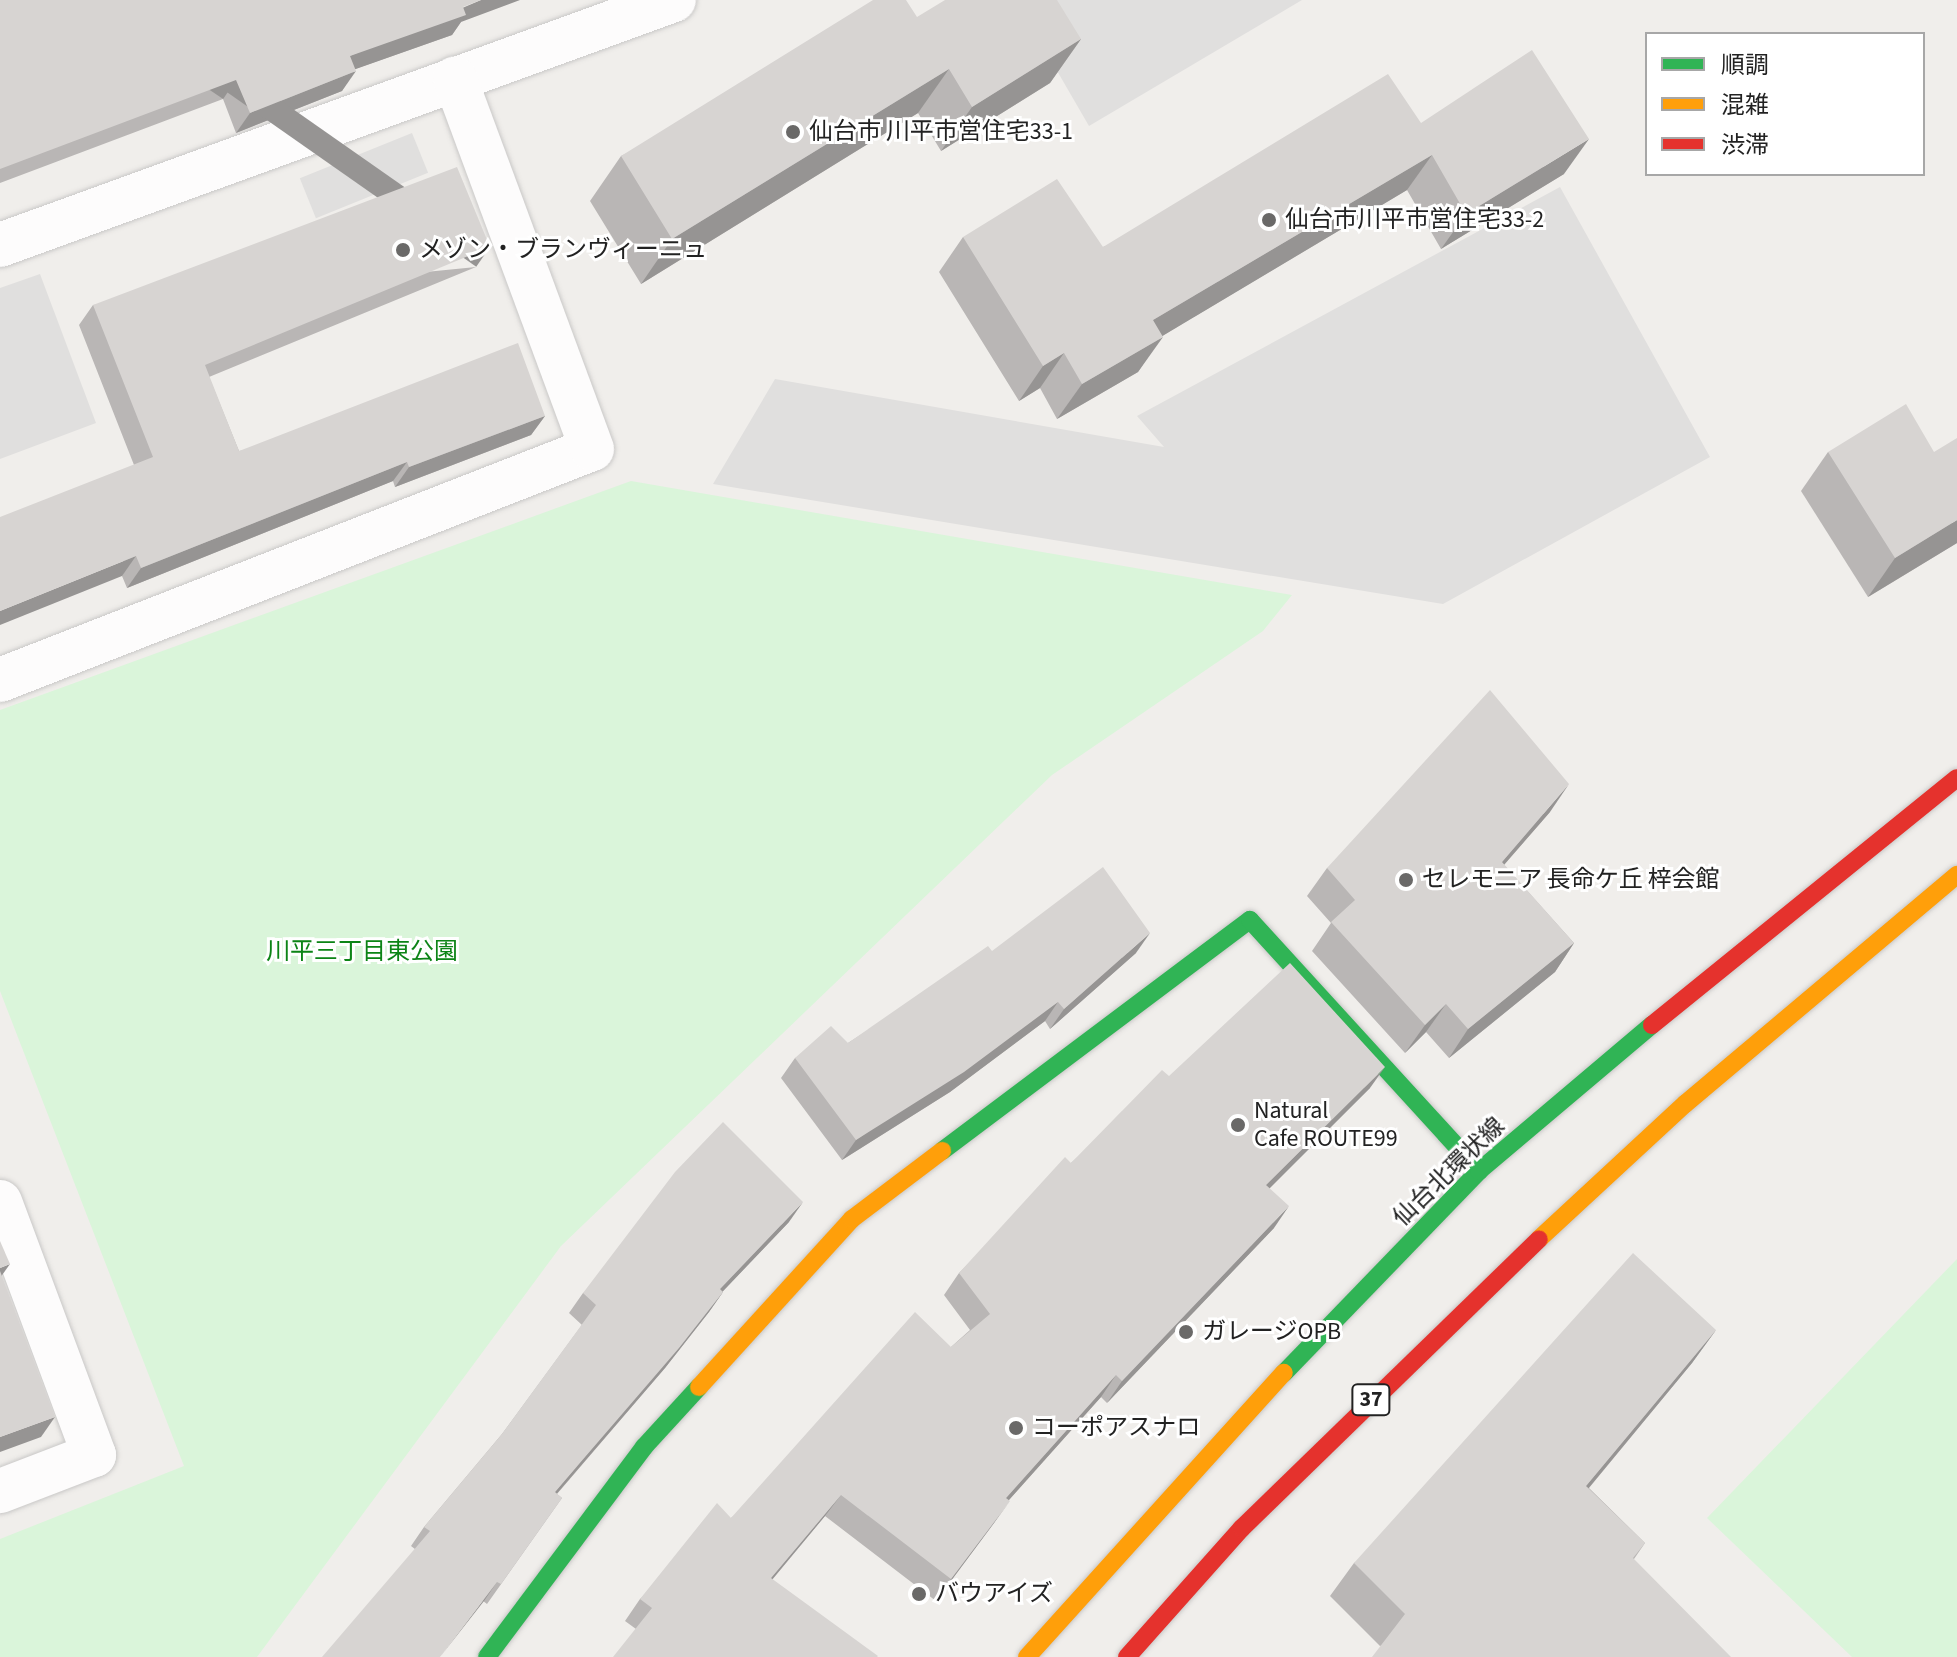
<!DOCTYPE html>
<html>
<head>
<meta charset="utf-8">
<style>
	body { margin:0 }
	#map { position:relative; width:1957px; height:1657px; overflow:hidden; background:#f0eeeb; font-family:"Source Sans 3","Noto Sans JP",sans-serif }
	div>[style] { position:absolute }
	.park>* { inset:0; background:#daf5da }
	.parking>* { inset:0; background:#e0dfde; transform-origin:0 0 }
	.roads { filter:drop-shadow(0 0 2px #c9c8c7) drop-shadow(0 0 2px #c9c8c7) }
	.street>* { height:44px; margin:-22px; padding:0 22px; transform-origin:22px; border-radius:22px; background:#fdfcfc }
	.fast>* { height:18px; margin:-9px; padding:0 9px; transform-origin:9px; border-radius:9px; background:#30b455 }
	.slow>* { height:18px; margin:-9px; padding:0 9px; transform-origin:9px; border-radius:9px; background:#ff9f0a }
	.jam>* { height:18px; margin:-9px; padding:0 9px; transform-origin:9px; border-radius:9px; background:#e5322d }
	.wall>* { inset:0; background:#b9b6b5 }
	.shaded-wall>* { inset:0; background:#969493; transform-origin:0 0 }
	.building>* { inset:0; background:#d7d4d2 }
	.dots>* { width:22px; height:22px; translate:-50% -50%; box-sizing:border-box; border:4px solid #fff; border-radius:50% }
	span { translate:-50% -50%; white-space:nowrap; text-align:center; line-height:1.15; -webkit-text-stroke:6px #fff; paint-order:stroke }
	.shield-label span { padding:2px 6px; background:#fff; border:2px solid; border-radius:6px; -webkit-text-stroke-width:0 }
	.shield-label { font-size:22px; color:#222; font-weight:700 }
	.poi-label { font-size:24px; color:#222 }
	.left { translate:0 -50%; text-align:left }
	.park-label { font-size:24px; color:#0c8416 }
	.street-label { font-size:24px; color:#222 }
	.legend { position:absolute; left:1645px; top:32px; width:280px; height:144px; box-sizing:border-box; background:#fff; border:2px solid #a7a7a7; margin:0; padding:10px 14px; list-style:none; font-size:24px; color:#222 }
	.legend li { display:flex; align-items:center; gap:16px; height:40px }
	.legend b { width:40px; border:2px solid #a7a7a7 }
</style>
</head>
<body>
<div id="map">
	<div class="park">
		<div style="clip-path:polygon(631px 481px,1292px 595px,1263px 631px,1052px 775px,561px 1246px,257px 1657px,0 1657px,0 1539px,184px 1466px,0 991px,0 710px)"></div>
		<div style="clip-path:polygon(1957px 1259px,1957px 1657px,1852px 1657px,1707px 1518px)"></div>
	</div>
	<div class="parking">
		<div style="clip-path:polygon(1016px 0,1302px 0,1089px 126px)"></div>
		<div style="left:412px;top:133px;width:43px;height:121px;rotate:68deg"></div>
		<div style="clip-path:polygon(1560px 187px,1710px 457px,1443px 604px,713px 484px,775px 379px,1164px 447px,1137px 416px)"></div>
		<div style="clip-path:polygon(40px 274px,96px 423px,0 459px,0 288px)"></div>
	</div>
	<div class="roads">
		<div class="street">
			<div style="left:0;top:245px;width:717px;rotate:-19.98deg"></div>
			<div style="left:0;top:680px;width:635px;rotate:-21.32deg"></div>
			<div style="left:592px;top:449px;width:395px;rotate:-110.3deg"></div>
			<div style="left:0;top:1202px;width:270px;rotate:69.6deg"></div>
			<div style="left:94px;top:1455px;width:101px;rotate:159deg"></div>
		</div>
		<div class="fast">
			<div style="left:942px;top:1151px;width:385px;rotate:-36.9deg"></div>
			<div style="left:1250px;top:920px;width:340px;rotate:47.6deg"></div>
			<div style="left:1284px;top:1373px;width:281px;rotate:-46deg"></div>
			<div style="left:1479px;top:1171px;width:226px;rotate:-40.2deg"></div>
			<div style="left:487px;top:1657px;width:262px;rotate:-53.2deg"></div>
			<div style="left:644px;top:1447px;width:81px;rotate:-47.5deg"></div>
		</div>
		<div class="slow">
			<div style="left:1539px;top:1239px;width:199px;rotate:-42.8deg"></div>
			<div style="left:1685px;top:1104px;width:356px;rotate:-40.1deg"></div>
			<div style="left:699px;top:1387px;width:227px;rotate:-47.7deg"></div>
			<div style="left:852px;top:1219px;width:113px;rotate:-37.1deg"></div>
			<div style="left:1027px;top:1657px;width:383px;rotate:-47.9deg"></div>
		</div>
		<div class="jam">
			<div style="left:1652px;top:1025px;width:392px;rotate:-39deg"></div>
			<div style="left:1127px;top:1657px;width:173px;rotate:-48.3deg"></div>
			<div style="left:1242px;top:1528px;width:414px;rotate:-44.2deg"></div>
		</div>
	</div>
	<div class="wall">
		<div style="clip-path:polygon(0 0,461px 22px,452px 35px,355px 69px,342px 91px,236px 133px,223px 99px,0 183px)"></div>
		<div style="clip-path:polygon(917px 17px,1081px 39px,1050px 83px,941px 151px,918px 113px,641px 284px,590px 201px,621px 156px)"></div>
		<div style="clip-path:polygon(1421px 123px,1564px 174px,1441px 249px,1407px 190px,1162px 336px,1138px 372px,1057px 419px,1040px 388px,1019px 401px,939px 272px,963px 237px,1103px 247px)"></div>
		<div style="clip-path:polygon(476px 267px,209px 377px,239px 451px,545px 416px,531px 435px,395px 487px,393px 481px,127px 588px,122px 576px,134px 465px,79px 325px,93px 305px)"></div>
		<div style="clip-path:polygon(1828px 452px,1934px 452px,1957px 543px,1868px 597px,1801px 491px)"></div>
		<div style="clip-path:polygon(1550px 812px,1504px 865px,1574px 943px,1555px 972px,1449px 1058px,1426px 1032px,1405px 1053px,1312px 951px,1331px 923px,1307px 896px,1327px 868px)"></div>
		<div style="clip-path:polygon(992px 951px,1136px 953px,1050px 1029px,1045px 1021px,950px 1092px,842px 1160px,781px 1078px,795px 1058px,848px 1043px)"></div>
		<div style="clip-path:polygon(1169px 1076px,1370px 1088px,1269px 1188px,1274px 1228px,1107px 1403px,1101px 1397px,1009px 1500px,994px 1523px,936px 1601px,825px 1516px,772px 1580px,636px 1629px,625px 1621px,640px 1599px,731px 1518px,951px 1347px,970px 1330px,944px 1295px,959px 1273px,1071px 1163px)"></div>
		<div style="clip-path:polygon(789px 1222px,722px 1292px,723px 1292px,709px 1312px,665px 1368px,557px 1494px,562px 1498px,487px 1604px,411px 1546px,424px 1527px,502px 1434px,582px 1325px,569px 1313px,583px 1293px)"></div>
		<div style="clip-path:polygon(1716px 1330px,1692px 1363px,1589px 1488px,1645px 1543px,1634px 1559px,1380px 1646px,1330px 1596px,1354px 1563px)"></div>
	</div>
	<div class="shaded-wall">
		<div style="clip-path:polygon(481px 0,520px 0,461px 22px,452px 35px,336px 76px,350px 56px)"></div>
		<div style="clip-path:polygon(1081px 39px,1050px 83px,941px 151px,972px 107px)"></div>
		<div style="clip-path:polygon(949px 69px,918px 113px,641px 284px,672px 239px)"></div>
		<div style="clip-path:polygon(356px 71px,342px 91px,236px 133px,250px 113px)"></div>
		<div style="left:236px;top:80px;width:23px;height:252px;rotate:124deg"></div>
		<div style="clip-path:polygon(1589px 139px,1564px 174px,1441px 249px,1466px 214px)"></div>
		<div style="clip-path:polygon(1432px 155px,1407px 190px,1129px 356px,1153px 320px)"></div>
		<div style="left:490px;top:247px;width:24px;height:308px;rotate:125deg"></div>
		<div style="clip-path:polygon(1163px 337px,1138px 372px,1057px 419px,1082px 384px)"></div>
		<div style="clip-path:polygon(1064px 353px,1040px 388px,1019px 401px,1043px 366px)"></div>
		<div style="clip-path:polygon(545px 416px,531px 435px,395px 487px,409px 467px)"></div>
		<div style="clip-path:polygon(407px 462px,393px 481px,127px 588px,141px 568px)"></div>
		<div style="clip-path:polygon(1957px 520px,1957px 543px,1868px 597px,1895px 558px)"></div>
		<div style="clip-path:polygon(136px 556px,122px 576px,0 625px,0 611px)"></div>
		<div style="clip-path:polygon(1569px 784px,1550px 812px,1482px 890px,1502px 862px)"></div>
		<div style="clip-path:polygon(1150px 933px,1136px 953px,1050px 1029px,1064px 1009px)"></div>
		<div style="clip-path:polygon(1574px 943px,1555px 972px,1449px 1058px,1468px 1029px)"></div>
		<div style="clip-path:polygon(1058px 1002px,1045px 1021px,950px 1092px,842px 1160px,856px 1140px)"></div>
		<div style="clip-path:polygon(1446px 1004px,1426px 1032px,1405px 1053px,1425px 1025px)"></div>
		<div style="clip-path:polygon(1385px 1067px,1370px 1088px,1251px 1207px,1266px 1185px)"></div>
		<div style="clip-path:polygon(803px 1202px,789px 1222px,706px 1309px,720px 1289px)"></div>
		<div style="clip-path:polygon(1289px 1206px,1274px 1228px,1107px 1403px,1122px 1381px)"></div>
		<div style="clip-path:polygon(10px 1264px,0 1278px,0 1268px)"></div>
		<div style="clip-path:polygon(723px 1292px,709px 1312px,665px 1368px,541px 1512px,555px 1492px)"></div>
		<div style="clip-path:polygon(1716px 1330px,1692px 1363px,1563px 1519px,1586px 1486px)"></div>
		<div style="clip-path:polygon(1116px 1375px,1101px 1397px,991px 1520px,1006px 1498px)"></div>
		<div style="clip-path:polygon(55px 1417px,41px 1437px,0 1452px,0 1437px)"></div>
		<div style="clip-path:polygon(841px 1495px,825px 1516px,755px 1600px,771px 1578px)"></div>
		<div style="clip-path:polygon(1010px 1501px,994px 1523px,936px 1601px,951px 1579px)"></div>
		<div style="clip-path:polygon(497px 1582px,484px 1601px,440px 1657px)"></div>
	</div>
	<div class="building">
		<div style="clip-path:polygon(0 0,481px 0,463px 7px,466px 15px,350px 56px,356px 71px,250px 113px,236px 80px,0 169px)"></div>
		<div style="clip-path:polygon(873px 0,906px 0,917px 17px,945px 0,1057px 0,1081px 39px,972px 107px,949px 69px,672px 239px,621px 156px)"></div>
		<div style="clip-path:polygon(1532px 50px,1589px 139px,1466px 214px,1432px 155px,1153px 320px,1163px 337px,1082px 384px,1064px 353px,1043px 366px,963px 237px,1057px 179px,1103px 247px,1388px 74px,1421px 123px)"></div>
		<div style="clip-path:polygon(457px 167px,490px 247px,205px 365px,239px 451px,518px 343px,545px 416px,409px 467px,407px 462px,141px 568px,136px 556px,0 611px,0 517px,153px 457px,93px 305px)"></div>
		<div style="clip-path:polygon(1906px 404px,1934px 452px,1957px 438px,1957px 520px,1895px 558px,1828px 452px)"></div>
		<div style="clip-path:polygon(1490px 690px,1569px 784px,1502px 862px,1574px 943px,1468px 1029px,1446px 1004px,1425px 1025px,1331px 922px,1355px 900px,1327px 868px)"></div>
		<div style="clip-path:polygon(1103px 867px,1150px 933px,1064px 1009px,1058px 1002px,964px 1072px,856px 1140px,795px 1058px,831px 1026px,848px 1043px,988px 946px,992px 951px)"></div>
		<div style="clip-path:polygon(1290px 963px,1385px 1067px,1266px 1185px,1289px 1206px,1122px 1381px,1116px 1375px,1006px 1498px,1010px 1501px,951px 1579px,841px 1495px,771px 1578px,878px 1656px,877px 1657px,613px 1657px,652px 1608px,640px 1599px,717px 1503px,731px 1518px,915px 1312px,951px 1347px,990px 1314px,959px 1273px,1065px 1157px,1071px 1163px,1162px 1070px,1169px 1076px)"></div>
		<div style="clip-path:polygon(723px 1122px,803px 1202px,720px 1289px,723px 1292px,679px 1348px,555px 1492px,562px 1498px,501px 1584px,497px 1582px,440px 1657px,322px 1657px,430px 1531px,424px 1527px,502px 1434px,596px 1305px,583px 1293px,675px 1172px)"></div>
		<div style="clip-path:polygon(0 1241px,10px 1264px,0 1268px)"></div>
		<div style="clip-path:polygon(1633px 1253px,1716px 1330px,1586px 1486px,1645px 1543px,1633px 1558px,1731px 1657px,1372px 1657px,1405px 1614px,1354px 1563px)"></div>
		<div style="clip-path:polygon(0 1271px,55px 1417px,0 1437px)"></div>
	</div>
	<div class="dots">
		<div style="left:793px;top:132px;background:#6a6968"></div>
		<div style="left:1269px;top:220px;background:#6a6968"></div>
		<div style="left:403px;top:250px;background:#6a6968"></div>
		<div style="left:1406px;top:880px;background:#6a6968"></div>
		<div style="left:1238px;top:1125px;background:#6a6968"></div>
		<div style="left:1186px;top:1332px;background:#6a6968"></div>
		<div style="left:1016px;top:1428px;background:#6a6968"></div>
		<div style="left:919px;top:1594px;background:#6a6968"></div>
	</div>
	<div class="shield-label">
		<span style="left:1371px;top:1400px">37</span>
	</div>
	<div class="poi-label">
		<span class="left" style="left:809px;top:132px">仙台市 川平市営住宅33-1</span>
		<span class="left" style="left:1285px;top:220px">仙台市川平市営住宅33-2</span>
		<span class="left" style="left:419px;top:250px">メゾン・ブランヴィーニュ</span>
		<span class="left" style="left:1422px;top:880px">セレモニア 長命ケ丘 梓会館</span>
		<span class="left" style="left:1254px;top:1125px">Natural<br>Cafe ROUTE99</span>
		<span class="left" style="left:1202px;top:1332px">ガレージOPB</span>
		<span class="left" style="left:1032px;top:1428px">コーポアスナロ</span>
		<span class="left" style="left:935px;top:1594px">バウアイズ</span>
	</div>
	<div class="park-label">
		<span style="left:362px;top:952px">川平三丁目東公園</span>
	</div>
	<div class="street-label">
		<span style="left:1449px;top:1172px;rotate:-44deg">仙台北環状線</span>
	</div>
	<ul class="legend">
	<li><b style="height:10px;background:#30b455"></b>順調</li>
	<li><b style="height:10px;background:#ff9f0a"></b>混雑</li>
	<li><b style="height:10px;background:#e5322d"></b>渋滞</li>
	</ul>
</div>
</body>
</html>
